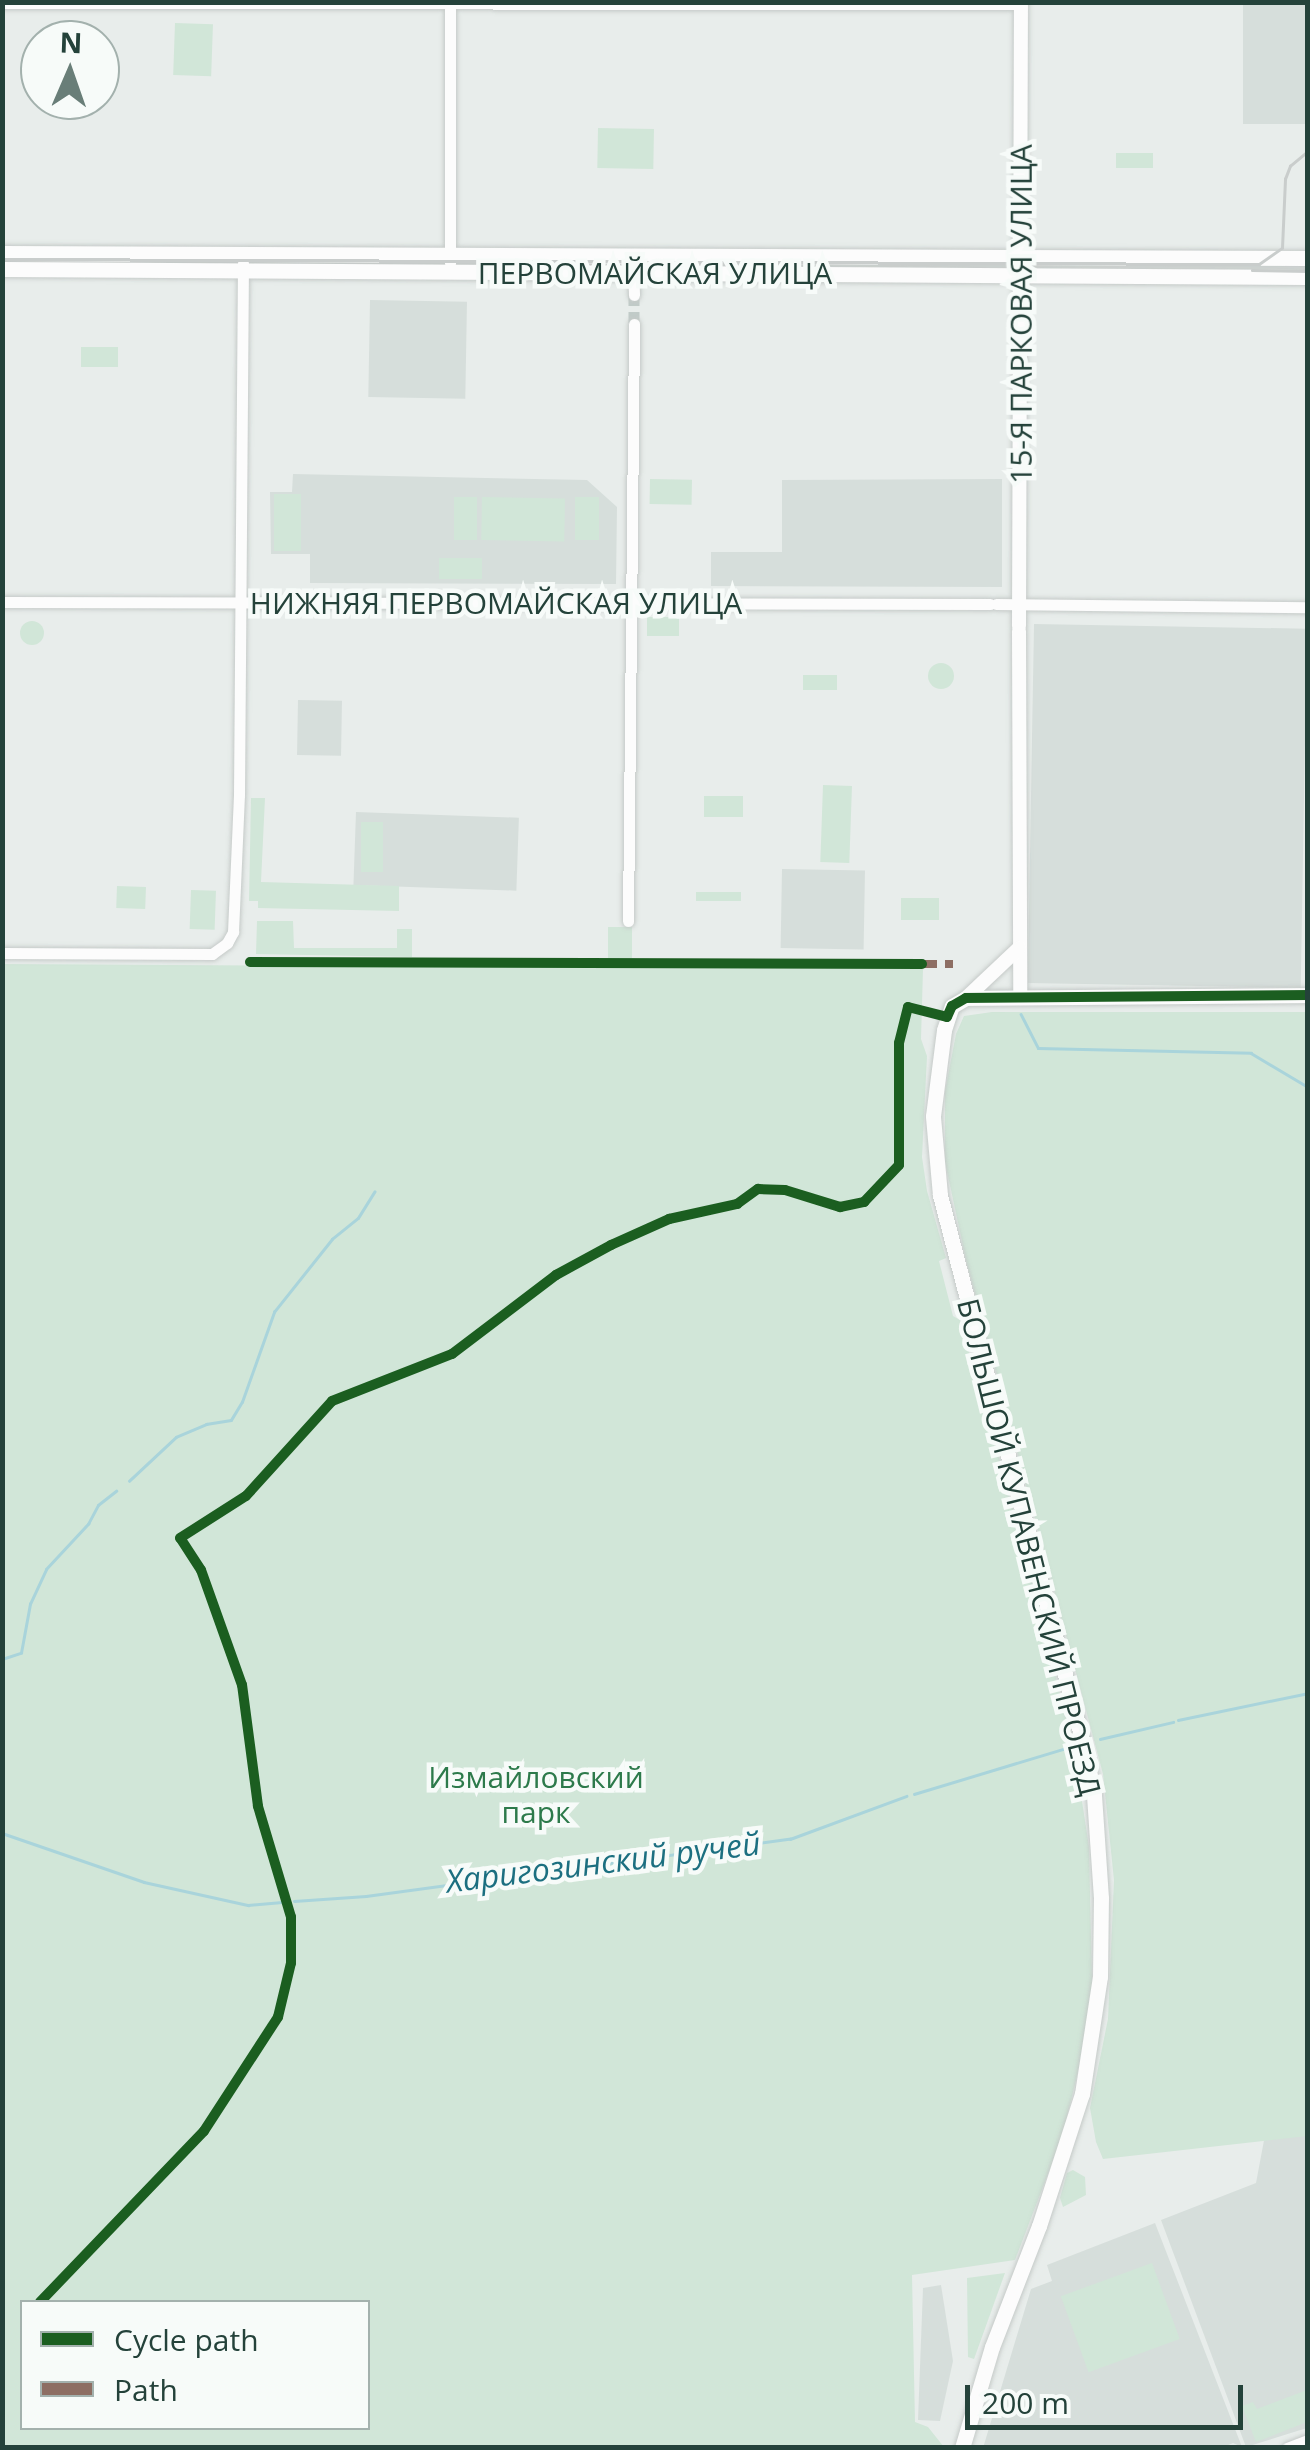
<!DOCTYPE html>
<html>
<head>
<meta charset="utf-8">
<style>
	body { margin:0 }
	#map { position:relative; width:1310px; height:2450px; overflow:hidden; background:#e8edeb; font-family:"Open Sans",sans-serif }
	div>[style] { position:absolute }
	.built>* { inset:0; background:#d6dedb; transform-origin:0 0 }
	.green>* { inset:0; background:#d1e6d8; transform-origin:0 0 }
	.round { border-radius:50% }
	.stream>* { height:2.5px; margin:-1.25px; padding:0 1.25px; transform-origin:1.25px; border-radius:1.25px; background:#a9d4db }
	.minor-tunnel>* { height:11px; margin-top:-5.5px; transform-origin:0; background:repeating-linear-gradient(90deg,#c1cbc8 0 11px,transparent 0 16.5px) }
	.roads { filter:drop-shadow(0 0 2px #c5cac8) drop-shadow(0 0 2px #c5cac8) }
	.minor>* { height:11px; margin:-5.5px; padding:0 5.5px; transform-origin:5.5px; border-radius:5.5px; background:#fcfcfc }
	.tertiary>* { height:14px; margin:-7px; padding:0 7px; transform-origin:7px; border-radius:7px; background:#fcfcfc }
	.secondary>* { height:15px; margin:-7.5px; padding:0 7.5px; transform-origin:7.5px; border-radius:7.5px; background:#fcfcfc }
	.tram>* { height:2.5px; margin:-1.25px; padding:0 1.25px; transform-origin:1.25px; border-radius:1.25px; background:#c9cdcc }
	.quiet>* { height:8px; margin-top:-4px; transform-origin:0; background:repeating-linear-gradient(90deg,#8d6e63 0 15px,transparent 0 23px) }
	.cycleway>* { height:10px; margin:-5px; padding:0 5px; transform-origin:5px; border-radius:5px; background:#1b5e20 }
	span { translate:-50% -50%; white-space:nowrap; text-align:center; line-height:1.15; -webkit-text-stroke:9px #f7fbf9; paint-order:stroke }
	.street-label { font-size:30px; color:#24423a }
	.park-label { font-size:30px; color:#2d7a4b }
	.water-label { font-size:32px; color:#1c6f80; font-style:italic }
	.frame { position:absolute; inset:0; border:5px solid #24423a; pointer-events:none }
	.legend { position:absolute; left:20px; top:2300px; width:350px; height:130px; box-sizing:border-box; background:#f7fbf9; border:2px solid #a3b1ad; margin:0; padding:12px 18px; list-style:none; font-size:30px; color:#24423a }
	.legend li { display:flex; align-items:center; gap:20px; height:50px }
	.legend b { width:50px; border:2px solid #a3b1ad }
	.north { position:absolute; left:20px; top:20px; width:100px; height:100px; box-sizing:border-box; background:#f7fbf9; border:2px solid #a3b1ad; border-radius:50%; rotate:2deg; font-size:28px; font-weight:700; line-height:40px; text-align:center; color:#24423a }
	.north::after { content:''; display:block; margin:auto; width:35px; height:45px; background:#697e78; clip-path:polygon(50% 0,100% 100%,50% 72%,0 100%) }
	.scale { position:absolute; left:965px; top:2385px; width:278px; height:45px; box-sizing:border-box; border:5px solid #24423a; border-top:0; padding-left:12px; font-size:30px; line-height:35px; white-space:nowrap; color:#24423a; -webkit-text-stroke:8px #f7fbf9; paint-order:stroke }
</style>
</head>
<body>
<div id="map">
	<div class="built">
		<div style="left:1243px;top:3px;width:64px;height:121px"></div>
		<div style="left:370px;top:300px;width:97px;height:97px;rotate:1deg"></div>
		<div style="clip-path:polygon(293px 474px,587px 480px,617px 507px,616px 584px,310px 583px,310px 554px,271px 554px,270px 492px,292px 492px)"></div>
		<div style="clip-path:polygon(1002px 479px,1002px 587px,711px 586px,711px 552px,782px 552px,782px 480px)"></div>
		<div style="left:1034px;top:624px;width:273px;height:359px;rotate:1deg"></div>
		<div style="left:298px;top:700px;width:44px;height:55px;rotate:1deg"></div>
		<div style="left:356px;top:812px;width:163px;height:73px;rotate:2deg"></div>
		<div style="left:782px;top:869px;width:83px;height:79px;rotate:1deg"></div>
		<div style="clip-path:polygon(1307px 2120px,1307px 2428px,1246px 2447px,1161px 2220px,1256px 2183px,1265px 2135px)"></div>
		<div style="clip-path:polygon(1155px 2223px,1242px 2447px,1233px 2443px,1221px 2448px,983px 2448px,1031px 2289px,1052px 2281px,1047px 2265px)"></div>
		<div style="clip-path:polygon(941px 2285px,953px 2361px,940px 2421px,918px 2420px,923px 2288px)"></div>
	</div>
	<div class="green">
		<div style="left:175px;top:23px;width:38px;height:52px;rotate:2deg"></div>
		<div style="left:598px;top:128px;width:56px;height:40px;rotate:1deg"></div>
		<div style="left:1116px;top:153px;width:37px;height:15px"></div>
		<div style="left:81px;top:347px;width:37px;height:20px"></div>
		<div style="left:650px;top:479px;width:42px;height:25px;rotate:1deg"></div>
		<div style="left:274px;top:494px;width:27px;height:57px"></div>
		<div style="left:454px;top:497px;width:23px;height:43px"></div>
		<div style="left:482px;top:497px;width:83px;height:43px;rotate:1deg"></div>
		<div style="left:575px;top:497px;width:24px;height:43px"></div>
		<div style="left:439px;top:558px;width:43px;height:21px"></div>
		<div style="left:647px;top:617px;width:32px;height:19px"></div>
		<div class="round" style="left:20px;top:621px;width:24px;height:24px"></div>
		<div class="round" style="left:928px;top:663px;width:26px;height:26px"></div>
		<div style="left:803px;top:675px;width:34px;height:15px"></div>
		<div style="left:823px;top:785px;width:29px;height:77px;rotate:2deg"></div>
		<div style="left:704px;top:796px;width:39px;height:21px"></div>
		<div style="clip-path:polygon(251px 798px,265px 798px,261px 882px,399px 886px,399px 911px,258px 908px,258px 901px,249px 901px)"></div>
		<div style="left:361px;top:822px;width:22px;height:50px"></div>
		<div style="left:117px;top:886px;width:29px;height:22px;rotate:2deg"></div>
		<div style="left:191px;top:890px;width:25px;height:39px;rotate:2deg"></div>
		<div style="left:696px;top:892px;width:45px;height:9px"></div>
		<div style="left:901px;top:898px;width:38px;height:22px"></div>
		<div style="clip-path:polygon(257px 921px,293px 921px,294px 948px,397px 948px,397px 929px,412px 929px,412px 957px,256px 954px)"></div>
		<div style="left:608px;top:927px;width:24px;height:31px"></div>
		<div style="clip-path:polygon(evenodd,3px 964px,923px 969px,921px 1039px,927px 1056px,922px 1157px,927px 1191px,946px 1258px,939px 1261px,953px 1316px,960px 1320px,1046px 1623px,1044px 1631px,1074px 1749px,1089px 1847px,1092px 1983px,1086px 2039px,1062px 2137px,1015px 2260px,912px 2275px,915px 2422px,928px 2427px,944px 2447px,3px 2447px,3px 964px,22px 2302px,368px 2302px,368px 2428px,22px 2428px,22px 2302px)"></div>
		<div style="clip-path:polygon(992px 1012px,1307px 1012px,1307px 2136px,1103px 2159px,1096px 2142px,1090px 2108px,1108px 2019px,1114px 1880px,1103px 1774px,966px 1260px,945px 1162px,945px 1091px,956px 1034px,964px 1016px)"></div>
		<div style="clip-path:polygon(1073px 2170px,1085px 2177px,1086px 2195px,1063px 2207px,1060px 2198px,1067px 2173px)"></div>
		<div style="left:1152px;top:2263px;width:81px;height:97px;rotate:70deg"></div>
		<div style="clip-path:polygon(1005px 2273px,974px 2359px,968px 2357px,967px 2278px)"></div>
		<div style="clip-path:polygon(1307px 2390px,1307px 2422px,1256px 2442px,1242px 2406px,1253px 2402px,1257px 2409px)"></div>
	</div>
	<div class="stream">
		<div style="left:1021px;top:1014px;width:38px;rotate:63deg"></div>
		<div style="left:1038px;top:1048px;width:213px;rotate:1.3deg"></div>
		<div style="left:1251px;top:1053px;width:66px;rotate:30.8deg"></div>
		<div style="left:129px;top:1481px;width:64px;rotate:-43.1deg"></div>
		<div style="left:176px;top:1437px;width:33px;rotate:-23deg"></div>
		<div style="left:206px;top:1424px;width:25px;rotate:-9deg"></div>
		<div style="left:231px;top:1420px;width:21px;rotate:-59deg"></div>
		<div style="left:242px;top:1402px;width:96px;rotate:-70.4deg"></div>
		<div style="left:274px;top:1312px;width:93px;rotate:-51.5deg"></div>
		<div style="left:332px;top:1239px;width:33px;rotate:-39deg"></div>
		<div style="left:358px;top:1218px;width:31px;rotate:-58deg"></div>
		<div style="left:2px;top:1659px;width:20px;rotate:-18deg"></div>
		<div style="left:21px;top:1653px;width:50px;rotate:-79.6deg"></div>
		<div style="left:30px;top:1604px;width:38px;rotate:-65deg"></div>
		<div style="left:46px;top:1569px;width:62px;rotate:-47deg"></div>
		<div style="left:88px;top:1524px;width:21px;rotate:-62deg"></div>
		<div style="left:98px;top:1505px;width:23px;rotate:-38deg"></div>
		<div style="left:1178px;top:1720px;width:133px;rotate:-11.7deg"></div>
		<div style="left:1100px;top:1739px;width:75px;rotate:-13.1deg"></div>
		<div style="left:914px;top:1794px;width:159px;rotate:-16.8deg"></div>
		<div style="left:2px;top:1833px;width:150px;rotate:19deg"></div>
		<div style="left:144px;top:1882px;width:107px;rotate:12.5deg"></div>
		<div style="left:248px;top:1905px;width:34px;rotate:-5deg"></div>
		<div style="left:294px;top:1901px;width:72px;rotate:-4deg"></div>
		<div style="left:366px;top:1896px;width:428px;rotate:-7.7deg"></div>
		<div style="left:790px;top:1839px;width:124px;rotate:-20.3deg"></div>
	</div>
	<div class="minor-tunnel">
		<div style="left:634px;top:295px;width:29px;rotate:90deg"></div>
	</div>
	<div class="roads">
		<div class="minor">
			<div style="left:2px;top:3px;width:1019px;rotate:0.06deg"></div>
			<div style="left:450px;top:263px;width:261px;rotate:-90deg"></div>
			<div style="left:633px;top:265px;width:30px;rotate:88deg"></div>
			<div style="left:2px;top:602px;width:988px;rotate:0.12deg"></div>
			<div style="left:996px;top:604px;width:312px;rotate:0.6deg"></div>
			<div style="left:628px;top:921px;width:597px;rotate:-89.42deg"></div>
			<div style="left:2px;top:953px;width:210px;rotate:0.3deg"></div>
			<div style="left:212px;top:954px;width:19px;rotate:-36deg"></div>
			<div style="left:227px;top:943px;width:13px;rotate:-61deg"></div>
			<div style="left:233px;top:932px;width:137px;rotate:-87.5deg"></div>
			<div style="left:239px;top:795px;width:532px;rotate:-89.57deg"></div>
			<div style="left:1287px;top:2448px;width:22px;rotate:-21deg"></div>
		</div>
		<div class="tertiary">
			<div style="left:1019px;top:626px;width:624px;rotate:-89.82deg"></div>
			<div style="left:1019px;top:631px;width:364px;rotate:89.8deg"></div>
			<div style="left:966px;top:998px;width:73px;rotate:-43.3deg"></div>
		</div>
		<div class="secondary">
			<div style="left:2px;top:253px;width:1306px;rotate:0.22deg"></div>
			<div style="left:2px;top:269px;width:1306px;rotate:0.35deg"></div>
			<div style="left:962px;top:2448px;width:105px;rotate:-73.5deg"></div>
			<div style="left:992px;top:2347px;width:130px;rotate:-68.8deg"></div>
			<div style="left:1039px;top:2226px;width:139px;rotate:-72deg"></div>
			<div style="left:1082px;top:2094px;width:118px;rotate:-81.3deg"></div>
			<div style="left:1100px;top:1977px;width:79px;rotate:-89.3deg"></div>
			<div style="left:1101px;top:1898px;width:104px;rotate:-93.9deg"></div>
			<div style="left:1094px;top:1794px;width:52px;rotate:-102.2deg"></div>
			<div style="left:1083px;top:1743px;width:566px;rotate:-104.63deg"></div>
			<div style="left:940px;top:1195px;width:79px;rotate:-95.1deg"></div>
			<div style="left:933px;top:1116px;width:87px;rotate:-82.7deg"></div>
			<div style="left:944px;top:1030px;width:25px;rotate:-72deg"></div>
			<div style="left:952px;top:1006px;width:16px;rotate:-30deg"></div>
			<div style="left:966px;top:998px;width:342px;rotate:-0.5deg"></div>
		</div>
	</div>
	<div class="tram">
		<div style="left:2px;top:259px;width:1257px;rotate:0.23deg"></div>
		<div style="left:1259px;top:264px;width:28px;rotate:-35deg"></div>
		<div style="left:1282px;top:248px;width:69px;rotate:-87.5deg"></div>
		<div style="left:1285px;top:179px;width:14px;rotate:-69deg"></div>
		<div style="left:1290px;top:166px;width:23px;rotate:-40deg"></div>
		<div style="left:1252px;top:270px;width:56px;rotate:1deg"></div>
	</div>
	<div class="quiet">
		<div style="left:922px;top:964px;width:31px"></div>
	</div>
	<div class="cycleway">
		<div style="left:250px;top:962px;width:672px;rotate:0.17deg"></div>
		<div style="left:40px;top:2302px;width:237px;rotate:-46.2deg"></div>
		<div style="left:204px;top:2131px;width:136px;rotate:-57deg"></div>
		<div style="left:278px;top:2017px;width:56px;rotate:-76.5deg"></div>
		<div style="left:291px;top:1963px;width:46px;rotate:-90deg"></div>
		<div style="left:291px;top:1917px;width:116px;rotate:-106.6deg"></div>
		<div style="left:258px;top:1806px;width:122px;rotate:-97.5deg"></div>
		<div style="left:242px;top:1685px;width:122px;rotate:-109.6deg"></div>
		<div style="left:201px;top:1570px;width:38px;rotate:-123deg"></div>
		<div style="left:180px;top:1538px;width:78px;rotate:-32.5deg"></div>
		<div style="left:246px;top:1496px;width:128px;rotate:-47.8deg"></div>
		<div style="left:332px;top:1401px;width:129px;rotate:-21.4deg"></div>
		<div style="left:452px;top:1354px;width:131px;rotate:-37.2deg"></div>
		<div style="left:556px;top:1275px;width:63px;rotate:-28.6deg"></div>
		<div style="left:611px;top:1245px;width:64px;rotate:-24.1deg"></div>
		<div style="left:669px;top:1219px;width:70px;rotate:-12.4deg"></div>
		<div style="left:737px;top:1204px;width:26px;rotate:-36deg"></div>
		<div style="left:758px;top:1189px;width:27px;rotate:2deg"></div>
		<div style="left:785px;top:1190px;width:58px;rotate:17.2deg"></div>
		<div style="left:840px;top:1207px;width:25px;rotate:-12deg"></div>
		<div style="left:864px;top:1202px;width:51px;rotate:-46.6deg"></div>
		<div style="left:899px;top:1165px;width:122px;rotate:-90deg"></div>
		<div style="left:899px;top:1043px;width:37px;rotate:-76deg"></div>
		<div style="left:908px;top:1007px;width:40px;rotate:14.4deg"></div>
		<div style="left:947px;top:1017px;width:12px;rotate:-66deg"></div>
		<div style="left:952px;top:1006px;width:16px;rotate:-30deg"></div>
		<div style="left:966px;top:998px;width:342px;rotate:-0.5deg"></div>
	</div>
	<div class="street-label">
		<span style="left:655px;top:273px">ПЕРВОМАЙСКАЯ УЛИЦА</span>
		<span style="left:1021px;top:314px;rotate:-90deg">15-Я ПАРКОВАЯ УЛИЦА</span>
		<span style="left:496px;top:603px">НИЖНЯЯ ПЕРВОМАЙСКАЯ УЛИЦА</span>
		<span style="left:1029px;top:1547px;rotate:76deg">БОЛЬШОЙ КУПАВЕНСКИЙ ПРОЕЗД</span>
	</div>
	<div class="park-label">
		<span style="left:536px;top:1794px">Измайловский<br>парк</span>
	</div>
	<div class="water-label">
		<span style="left:603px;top:1862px;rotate:-7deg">Харигозинский ручей</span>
	</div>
	<div class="frame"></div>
	<ul class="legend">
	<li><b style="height:12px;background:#1b5e20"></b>Cycle path</li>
	<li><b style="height:12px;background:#8d6e63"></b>Path</li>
	</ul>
	<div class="north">N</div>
	<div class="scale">200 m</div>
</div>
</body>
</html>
